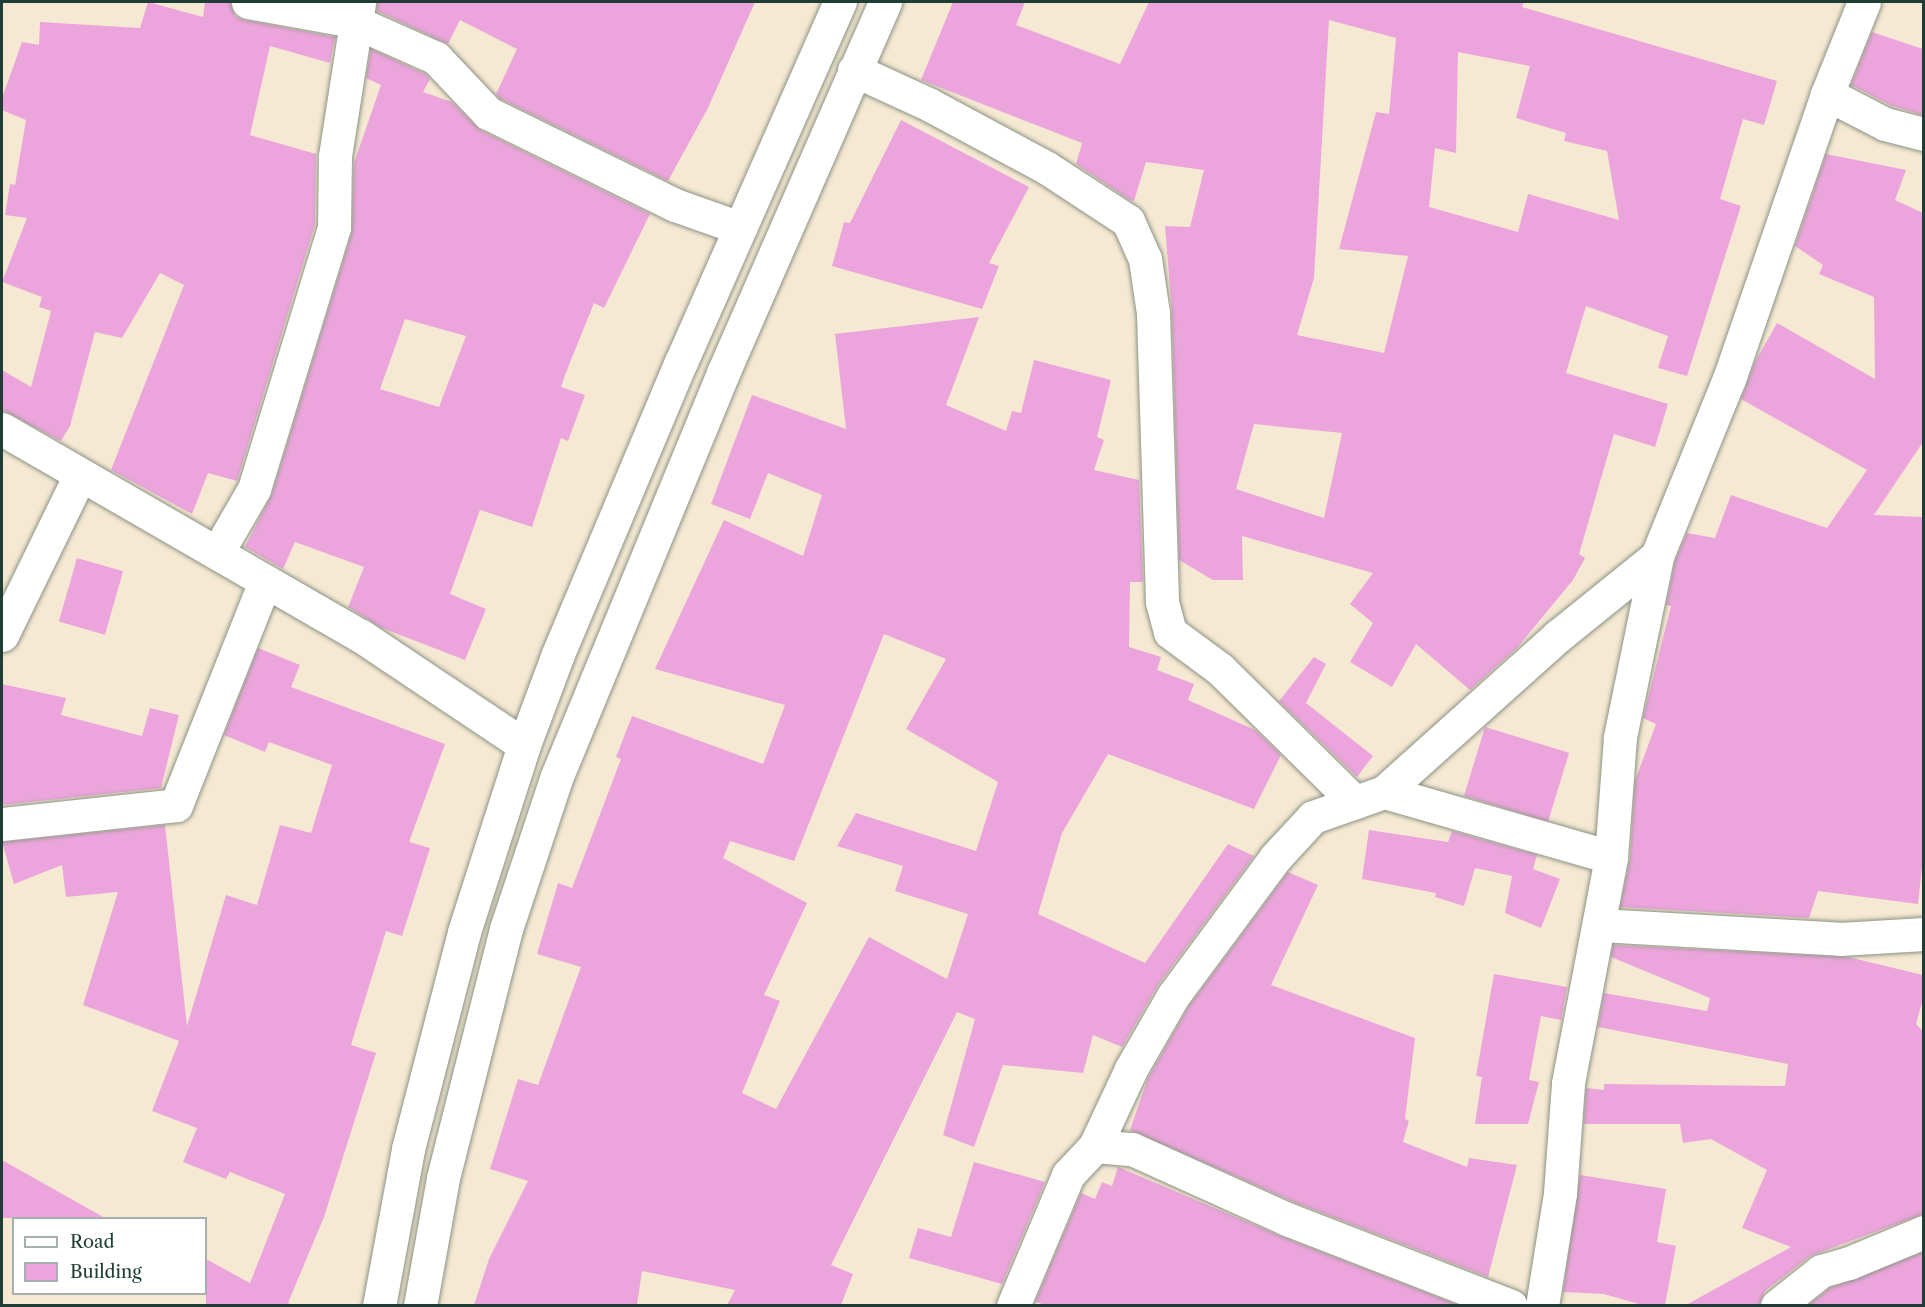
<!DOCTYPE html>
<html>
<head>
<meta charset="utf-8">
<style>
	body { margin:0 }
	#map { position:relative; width:1925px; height:1307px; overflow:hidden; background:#f6e9d3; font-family:"Libre Caslon Text",serif }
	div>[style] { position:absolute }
	.building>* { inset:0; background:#eca5dc; transform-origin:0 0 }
	.roads { filter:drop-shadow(0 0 2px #8a9384) drop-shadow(0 0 2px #8a9384) }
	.minor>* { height:33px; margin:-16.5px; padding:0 16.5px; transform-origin:16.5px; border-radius:16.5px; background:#fff }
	span { translate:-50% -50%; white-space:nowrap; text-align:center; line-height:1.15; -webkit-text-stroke:4.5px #fff; paint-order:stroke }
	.frame { position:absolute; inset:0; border:3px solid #1f3d34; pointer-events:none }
	.legend { position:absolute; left:12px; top:1217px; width:195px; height:78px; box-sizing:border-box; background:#fff; border:2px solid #a5b1ae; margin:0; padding:8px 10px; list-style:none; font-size:18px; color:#1f3d34 }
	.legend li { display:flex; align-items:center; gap:12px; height:30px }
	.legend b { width:30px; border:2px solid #a5b1ae }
</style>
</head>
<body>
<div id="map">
	<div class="building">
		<div style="clip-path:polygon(148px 2px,203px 17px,205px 2px,230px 2px,235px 16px,244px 20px,335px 37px,330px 63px,270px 46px,250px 135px,316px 154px,315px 224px,237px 481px,208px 473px,192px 514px,111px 470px,184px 285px,160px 273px,122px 338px,95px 332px,70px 426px,61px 441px,2px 410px,2px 370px,31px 387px,51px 311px,39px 307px,42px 297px,2px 282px,27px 218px,5px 215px,10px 184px,15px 185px,26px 120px,2px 110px,2px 98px,22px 42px,39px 45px,40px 22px,140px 28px)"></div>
		<div style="clip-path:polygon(377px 2px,755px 2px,708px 108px,668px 181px,499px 98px,496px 94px,517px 49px,460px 20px,448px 44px,377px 11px)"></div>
		<div style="clip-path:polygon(evenodd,953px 2px,1025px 2px,1016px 25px,1120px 64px,1149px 2px,1524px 2px,1522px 7px,1777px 81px,1764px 125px,1743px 119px,1720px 199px,1741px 206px,1687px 376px,1658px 368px,1668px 336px,1586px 306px,1566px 373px,1668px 404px,1655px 447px,1614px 434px,1579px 554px,1585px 558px,1573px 580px,1517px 648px,1470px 690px,1416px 644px,1392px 687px,1350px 662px,1373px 623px,1350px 604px,1373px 573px,1242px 536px,1243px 580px,1213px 580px,1179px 560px,1172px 312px,1165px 226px,1190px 227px,1204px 170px,1146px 162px,1134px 201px,1130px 200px,1076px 164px,1082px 143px,921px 80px,953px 2px,1329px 20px,1396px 38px,1389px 114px,1376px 112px,1339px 249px,1408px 256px,1384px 353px,1297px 335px,1314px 278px,1329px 20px,953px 2px,1458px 52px,1530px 66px,1516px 118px,1566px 133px,1564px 141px,1607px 151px,1619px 220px,1528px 194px,1518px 232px,1429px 207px,1435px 148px,1456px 153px,1458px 52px,953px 2px,1254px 424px,1342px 433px,1324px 518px,1236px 489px,1254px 424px)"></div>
		<div style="clip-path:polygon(1872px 32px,1923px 49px,1923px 115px,1892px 106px,1851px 85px)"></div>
		<div style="clip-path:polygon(evenodd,371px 49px,425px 74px,430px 79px,423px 92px,452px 102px,480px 130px,650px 214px,604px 308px,594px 303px,565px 375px,561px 387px,585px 395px,568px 441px,561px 438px,532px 527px,480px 510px,450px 594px,486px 609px,465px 660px,382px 628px,348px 607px,364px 567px,295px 542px,283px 569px,245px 547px,272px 494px,352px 232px,354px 163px,381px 85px,366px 78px,371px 49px,405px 319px,466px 336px,439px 407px,380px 389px,405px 319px)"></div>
		<div style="clip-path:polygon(901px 120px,1029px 187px,989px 263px,999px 266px,982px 309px,832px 266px,844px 222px,850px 223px)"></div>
		<div style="clip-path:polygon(1826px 154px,1906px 170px,1895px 200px,1923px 213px,1923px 442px,1874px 515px,1923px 517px,1923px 859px,1918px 904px,1818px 891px,1809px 918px,1620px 907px,1630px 859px,1635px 781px,1656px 724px,1643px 718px,1671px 606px,1666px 605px,1675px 561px,1687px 533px,1715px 538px,1731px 495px,1827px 528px,1867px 470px,1741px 399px,1755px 362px,1777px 323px,1875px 379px,1874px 297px,1819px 274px,1823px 265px,1795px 246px)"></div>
		<div style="clip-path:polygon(evenodd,979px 317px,946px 405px,1006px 431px,1012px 411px,1021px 413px,1034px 360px,1111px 380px,1097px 437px,1104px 440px,1094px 470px,1139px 480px,1143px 582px,1130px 582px,1129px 647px,1161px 657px,1157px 670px,1194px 684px,1188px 700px,1255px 730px,1281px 755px,1254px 809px,1108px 754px,1062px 833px,1038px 914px,1145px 963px,1228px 844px,1254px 856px,1158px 985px,1122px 1047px,1093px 1035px,1083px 1073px,1003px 1065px,974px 1147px,943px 1135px,975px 1019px,957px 1012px,831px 1265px,853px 1274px,841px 1305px,727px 1305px,735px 1290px,642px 1271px,637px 1305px,474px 1305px,489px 1259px,528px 1181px,490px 1169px,518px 1079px,538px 1085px,581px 967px,537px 954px,558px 883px,572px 888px,621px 759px,616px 757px,632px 716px,763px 764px,785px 705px,655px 669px,724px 520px,803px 556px,822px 495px,768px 473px,750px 519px,711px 504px,752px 395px,846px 429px,835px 334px,979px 317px,884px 634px,946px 659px,906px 729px,998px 782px,976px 851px,856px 813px,837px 846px,903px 866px,895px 891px,968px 914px,947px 979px,869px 937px,776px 1109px,742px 1093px,780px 1001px,764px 995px,807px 903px,723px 858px,730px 841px,794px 861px,884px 634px)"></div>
		<div style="left:77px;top:558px;width:48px;height:66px;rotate:16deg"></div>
		<div style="clip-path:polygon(258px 648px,300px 665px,291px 687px,445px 744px,409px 842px,430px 848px,402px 936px,386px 931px,351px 1045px,376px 1053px,324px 1217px,288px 1303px,292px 1305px,206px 1305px,206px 1259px,250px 1283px,285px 1194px,230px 1172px,226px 1179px,183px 1162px,197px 1128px,152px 1111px,179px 1041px,83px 1005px,118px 892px,66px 897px,62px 865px,14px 884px,2px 842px,165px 825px,187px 1026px,226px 895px,257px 905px,280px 825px,311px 833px,332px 765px,269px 742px,265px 752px,224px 735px)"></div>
		<div style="clip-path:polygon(1314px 657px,1326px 664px,1306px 703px,1373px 756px,1357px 777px,1279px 701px)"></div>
		<div style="clip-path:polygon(2px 684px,66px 698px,61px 715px,142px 736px,150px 708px,179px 715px,161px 788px,2px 805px)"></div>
		<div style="left:1485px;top:727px;width:88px;height:72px;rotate:17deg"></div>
		<div style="clip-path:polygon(1369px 830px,1448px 842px,1452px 831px,1537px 855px,1533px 869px,1560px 879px,1541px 928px,1505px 913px,1512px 876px,1475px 868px,1464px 906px,1435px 897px,1436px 893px,1362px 879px)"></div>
		<div style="clip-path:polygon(1288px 872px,1318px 885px,1271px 985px,1415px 1038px,1405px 1119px,1409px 1121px,1403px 1142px,1467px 1167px,1469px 1158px,1517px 1165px,1488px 1277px,1294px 1202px,1130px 1130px,1148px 1078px,1189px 1006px)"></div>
		<div style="clip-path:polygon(1613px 945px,1848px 957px,1923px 975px,1923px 999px,1916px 1024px,1923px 1031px,1923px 1214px,1810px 1256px,1765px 1291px,1759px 1305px,1686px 1305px,1791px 1247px,1742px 1228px,1767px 1170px,1711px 1139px,1683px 1143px,1680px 1124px,1584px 1124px,1586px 1088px,1604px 1090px,1604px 1084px,1785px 1086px,1788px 1064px,1598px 1027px,1604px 993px,1707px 1011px,1710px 998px,1611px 957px)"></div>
		<div style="clip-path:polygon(1494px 974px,1567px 987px,1561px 1020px,1541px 1016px,1529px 1080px,1539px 1082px,1528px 1124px,1475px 1124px,1482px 1077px,1476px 1076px)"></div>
		<div style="clip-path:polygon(2px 1160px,105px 1218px,2px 1218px)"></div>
		<div style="clip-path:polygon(974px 1162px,1045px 1182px,1002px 1284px,909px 1258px,918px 1228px,951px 1237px)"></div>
		<div style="clip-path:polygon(1118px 1167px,1280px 1236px,1458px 1305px,1046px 1305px,1035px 1302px,1081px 1193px,1095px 1199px,1102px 1182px,1112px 1186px)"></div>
		<div style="clip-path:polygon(1580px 1175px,1666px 1189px,1657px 1242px,1676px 1246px,1665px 1305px,1642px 1305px,1604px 1294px,1563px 1292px)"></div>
		<div style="clip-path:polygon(1923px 1252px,1923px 1305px,1808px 1305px,1830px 1288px)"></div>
	</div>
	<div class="roads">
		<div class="minor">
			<div style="left:248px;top:2px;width:107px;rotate:10.3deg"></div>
			<div style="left:353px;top:21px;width:91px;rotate:24deg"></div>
			<div style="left:436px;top:58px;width:76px;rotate:46.6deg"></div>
			<div style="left:488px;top:113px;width:208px;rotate:26.2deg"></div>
			<div style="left:675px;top:205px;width:69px;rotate:19.5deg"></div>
			<div style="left:854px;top:70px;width:84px;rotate:24.7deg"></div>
			<div style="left:930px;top:105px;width:133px;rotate:28.3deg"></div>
			<div style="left:1047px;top:168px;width:97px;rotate:33.2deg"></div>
			<div style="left:1128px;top:221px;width:42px;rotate:65.9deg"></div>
			<div style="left:1145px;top:259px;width:55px;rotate:81.6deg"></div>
			<div style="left:1153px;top:313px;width:289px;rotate:88.2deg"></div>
			<div style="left:1162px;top:602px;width:31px;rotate:75deg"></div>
			<div style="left:1170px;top:632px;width:62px;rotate:36.5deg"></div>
			<div style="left:1220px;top:669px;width:190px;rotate:44.6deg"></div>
			<div style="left:1827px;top:94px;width:65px;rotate:27.3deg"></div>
			<div style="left:1885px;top:124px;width:40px;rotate:14.4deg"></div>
			<div style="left:2px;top:429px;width:414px;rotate:30deg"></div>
			<div style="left:361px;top:636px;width:196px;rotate:33.8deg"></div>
			<div style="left:217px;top:553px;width:74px;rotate:-60deg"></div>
			<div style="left:254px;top:489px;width:274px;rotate:-73deg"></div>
			<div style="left:334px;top:227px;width:71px;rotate:-89.2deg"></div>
			<div style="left:335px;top:156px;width:156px;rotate:-81.1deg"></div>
			<div style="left:2px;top:635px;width:178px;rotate:-64deg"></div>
			<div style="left:1384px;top:792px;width:236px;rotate:16deg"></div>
			<div style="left:2px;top:824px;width:175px;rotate:-6.2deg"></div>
			<div style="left:176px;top:805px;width:241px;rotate:-68.3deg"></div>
			<div style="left:1600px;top:925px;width:240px;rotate:3.3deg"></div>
			<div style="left:1840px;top:939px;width:84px;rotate:-3.4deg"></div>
			<div style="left:1095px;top:1146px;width:37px;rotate:5deg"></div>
			<div style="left:1132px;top:1149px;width:170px;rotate:24.3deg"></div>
			<div style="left:1287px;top:1219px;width:240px;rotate:21.2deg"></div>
			<div style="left:379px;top:1306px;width:160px;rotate:-79.5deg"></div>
			<div style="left:408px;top:1149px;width:224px;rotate:-75.5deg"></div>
			<div style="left:464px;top:932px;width:196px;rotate:-72.2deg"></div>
			<div style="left:524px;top:745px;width:97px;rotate:-69.5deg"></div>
			<div style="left:558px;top:654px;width:317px;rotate:-67.2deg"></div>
			<div style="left:681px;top:362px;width:394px;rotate:-66.2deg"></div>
			<div style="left:420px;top:1306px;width:130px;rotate:-79.8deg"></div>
			<div style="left:443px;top:1178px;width:257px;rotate:-75.8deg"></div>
			<div style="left:506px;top:929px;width:161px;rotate:-71.6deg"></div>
			<div style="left:557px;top:776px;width:436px;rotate:-67.6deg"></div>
			<div style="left:723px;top:373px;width:405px;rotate:-66.4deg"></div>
			<div style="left:1013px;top:1306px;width:142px;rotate:-67.2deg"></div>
			<div style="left:1068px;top:1175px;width:40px;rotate:-47deg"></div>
			<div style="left:1095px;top:1146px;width:85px;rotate:-64.9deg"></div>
			<div style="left:1131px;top:1069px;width:84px;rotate:-60.1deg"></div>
			<div style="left:1173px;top:996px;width:172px;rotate:-53.5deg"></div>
			<div style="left:1275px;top:858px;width:56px;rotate:-47.2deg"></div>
			<div style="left:1313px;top:817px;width:75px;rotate:-19.4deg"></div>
			<div style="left:1384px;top:792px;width:234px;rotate:-41.9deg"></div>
			<div style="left:1558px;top:636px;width:127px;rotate:-38.9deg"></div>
			<div style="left:1542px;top:1306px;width:114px;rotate:-80.9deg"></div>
			<div style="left:1560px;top:1193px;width:110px;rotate:-85.8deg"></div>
			<div style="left:1568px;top:1083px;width:230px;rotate:-79.2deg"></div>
			<div style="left:1611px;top:857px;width:120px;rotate:-85.7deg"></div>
			<div style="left:1620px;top:737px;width:185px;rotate:-78.4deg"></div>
			<div style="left:1657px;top:556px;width:191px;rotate:-67.9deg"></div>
			<div style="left:1729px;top:379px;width:301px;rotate:-71deg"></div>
			<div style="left:1827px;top:94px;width:99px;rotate:-68.1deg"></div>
			<div style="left:1777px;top:1306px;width:56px;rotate:-38.5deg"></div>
			<div style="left:1821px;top:1271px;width:29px;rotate:-16deg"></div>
			<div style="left:1849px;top:1263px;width:81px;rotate:-22.5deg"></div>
		</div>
	</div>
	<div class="frame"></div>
	<ul class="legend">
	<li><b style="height:8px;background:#fff"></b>Road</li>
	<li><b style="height:16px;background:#eca5dc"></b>Building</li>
	</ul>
</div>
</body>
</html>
